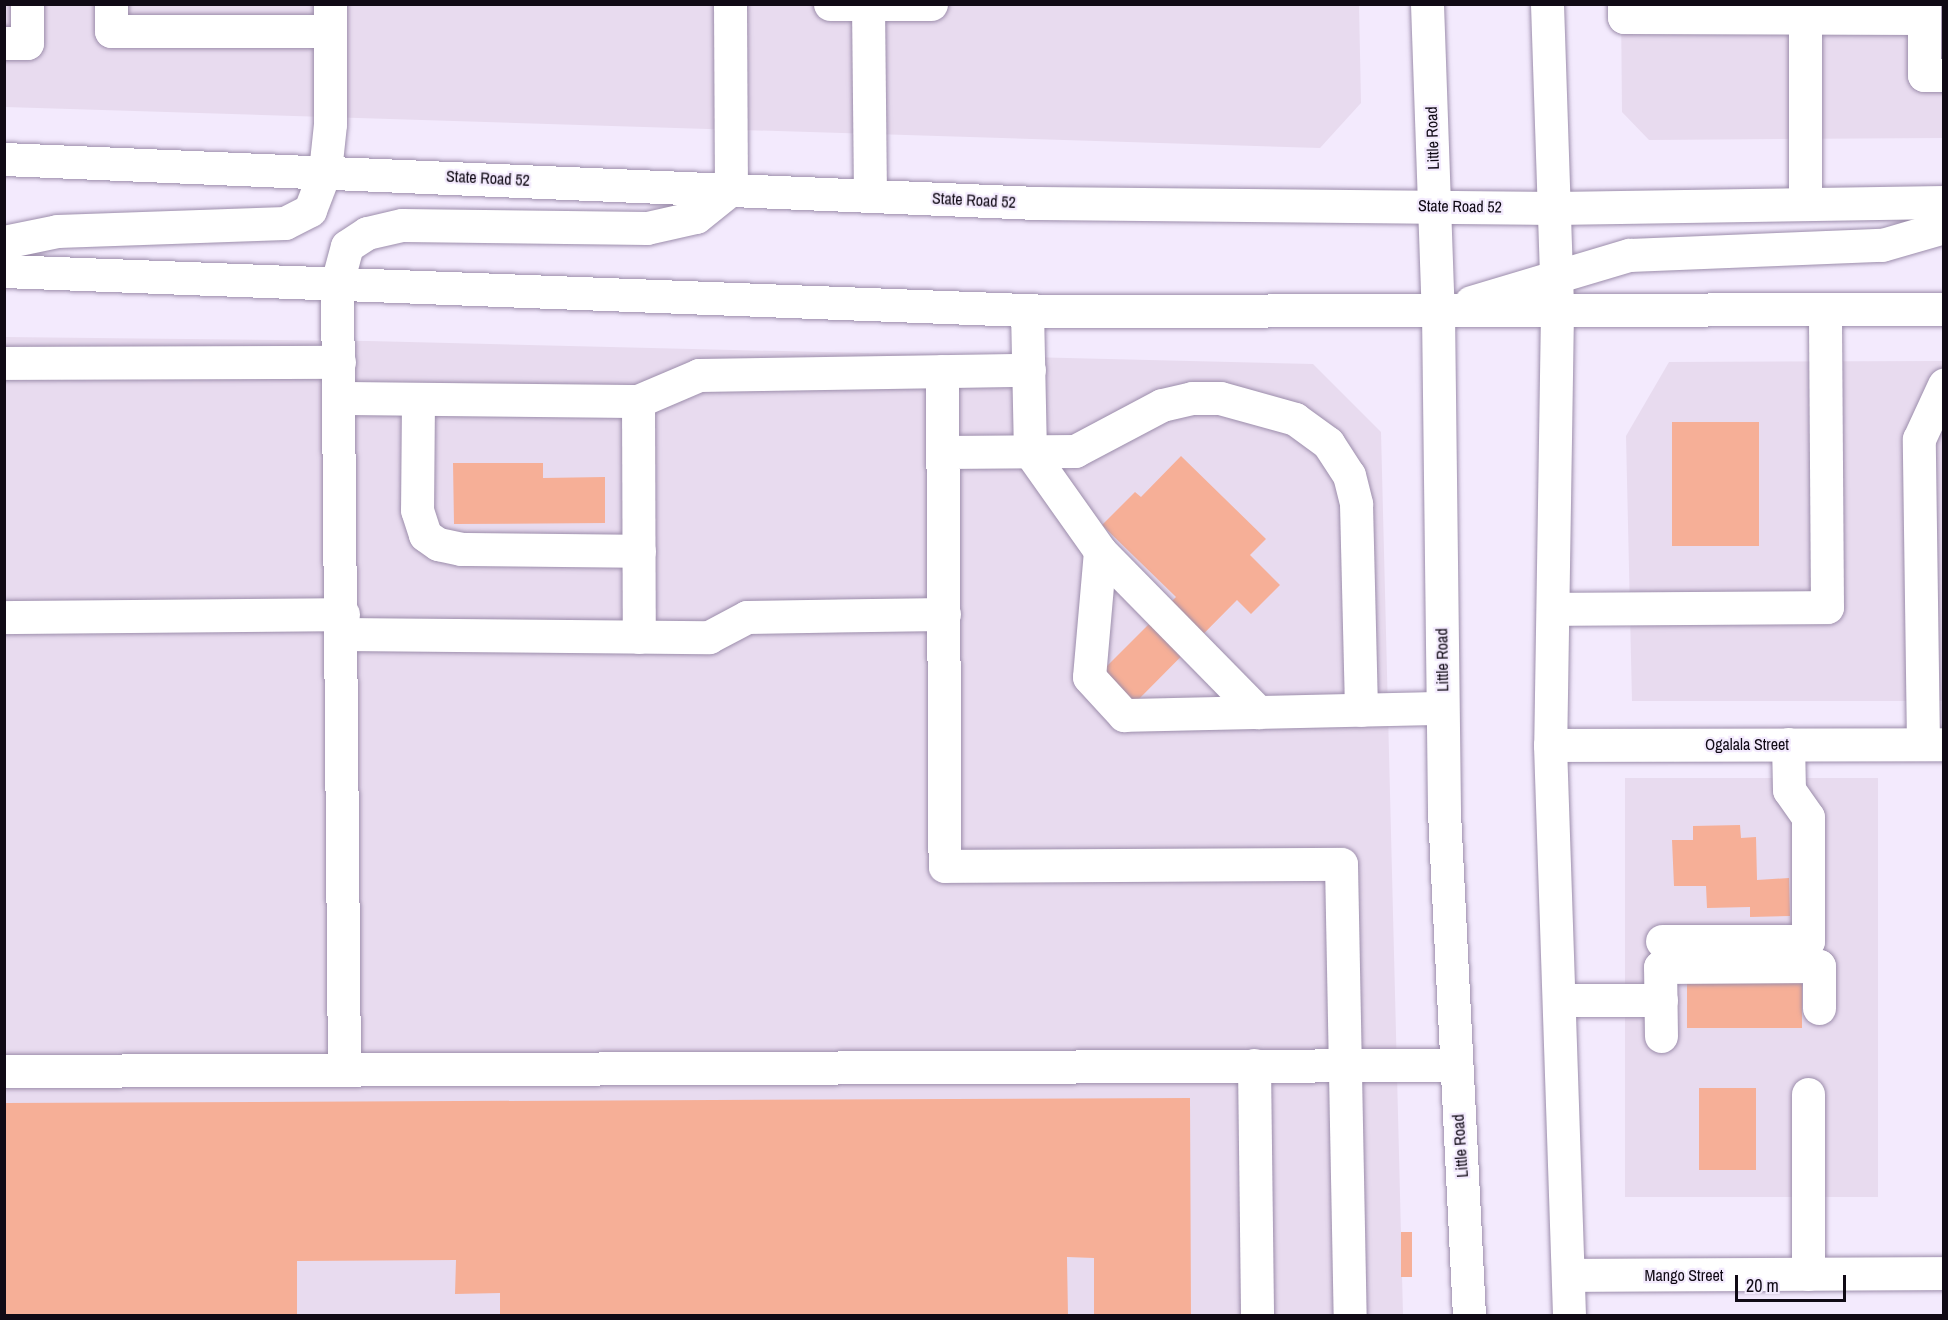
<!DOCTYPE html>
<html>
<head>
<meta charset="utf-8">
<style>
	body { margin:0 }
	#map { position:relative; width:1948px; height:1320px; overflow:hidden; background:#f3eafd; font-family:"Archivo Narrow",sans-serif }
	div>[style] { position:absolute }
	.commercial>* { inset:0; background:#e8dbef; transform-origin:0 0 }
	.building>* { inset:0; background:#f6af97; transform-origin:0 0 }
	.roads { filter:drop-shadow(0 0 2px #9c8dab) drop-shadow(0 0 2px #9c8dab) }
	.minor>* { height:33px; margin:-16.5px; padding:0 16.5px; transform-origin:16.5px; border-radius:16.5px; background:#fff }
	.major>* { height:33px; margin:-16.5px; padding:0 16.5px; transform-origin:16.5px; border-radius:16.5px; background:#fff }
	span { translate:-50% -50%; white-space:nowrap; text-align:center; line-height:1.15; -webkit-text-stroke:4.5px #f3eafd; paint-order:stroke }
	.street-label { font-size:16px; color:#100a15 }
	.frame { position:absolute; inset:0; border:6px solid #100a15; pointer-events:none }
	.scale { position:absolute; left:1735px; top:1275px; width:111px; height:27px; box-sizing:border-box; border:3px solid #100a15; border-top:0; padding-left:8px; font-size:18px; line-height:21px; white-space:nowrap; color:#100a15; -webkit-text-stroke:4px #f3eafd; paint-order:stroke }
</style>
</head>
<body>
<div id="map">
	<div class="commercial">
		<div style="clip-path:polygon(5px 5px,1359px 5px,1361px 103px,1320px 148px,5px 107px)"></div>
		<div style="clip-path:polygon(1621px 5px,1943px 5px,1943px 138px,1649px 140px,1622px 112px)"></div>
		<div style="clip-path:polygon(5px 337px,368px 341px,1313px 364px,1381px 432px,1403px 1315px,5px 1316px)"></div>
		<div style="clip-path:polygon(1943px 361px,1943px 701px,1632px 701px,1626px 436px,1669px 362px)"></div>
		<div style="left:1625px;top:778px;width:253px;height:419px"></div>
	</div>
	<div class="building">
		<div style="left:1672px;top:422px;width:87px;height:124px"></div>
		<div style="clip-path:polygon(1181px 456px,1266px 539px,1250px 555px,1280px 585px,1251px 614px,1237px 600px,1133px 705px,1100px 673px,1176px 597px,1102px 525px,1135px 492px,1141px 497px)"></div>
		<div style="clip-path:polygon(453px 463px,543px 463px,543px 478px,605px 477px,605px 523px,454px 524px)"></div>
		<div style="clip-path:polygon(1740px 825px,1741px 838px,1756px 837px,1757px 880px,1789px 878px,1790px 916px,1750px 917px,1750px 907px,1707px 908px,1706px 886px,1674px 886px,1672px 840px,1693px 840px,1693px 826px)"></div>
		<div style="left:1802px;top:972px;width:56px;height:115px;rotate:90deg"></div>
		<div style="left:1699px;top:1088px;width:57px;height:82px"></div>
		<div style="clip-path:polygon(1190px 1098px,1191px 1316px,1094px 1316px,1094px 1258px,1067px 1257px,1068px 1316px,500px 1316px,500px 1293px,455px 1294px,456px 1260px,297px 1261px,297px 1316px,4px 1316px,4px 1103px)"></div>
		<div style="left:1401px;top:1232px;width:11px;height:45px"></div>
	</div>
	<div class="roads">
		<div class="minor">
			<div style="left:111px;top:4px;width:27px;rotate:90deg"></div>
			<div style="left:111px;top:31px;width:219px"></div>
			<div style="left:730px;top:4px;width:185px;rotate:89.7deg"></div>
			<div style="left:830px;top:4px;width:101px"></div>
			<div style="left:1624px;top:4px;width:13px;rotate:90deg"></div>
			<div style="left:1624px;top:17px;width:300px;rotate:0.2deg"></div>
			<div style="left:1805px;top:4px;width:199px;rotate:90deg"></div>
			<div style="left:1924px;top:4px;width:71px;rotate:90deg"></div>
			<div style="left:1924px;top:75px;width:20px"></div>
			<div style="left:868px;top:5px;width:190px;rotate:89.4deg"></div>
			<div style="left:4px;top:43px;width:23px"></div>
			<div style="left:27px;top:43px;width:39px;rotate:-90deg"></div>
			<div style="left:325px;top:171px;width:47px;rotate:-83.9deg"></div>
			<div style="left:330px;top:124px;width:120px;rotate:-90deg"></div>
			<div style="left:337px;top:283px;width:787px;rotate:89.49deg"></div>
			<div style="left:1027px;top:310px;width:142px;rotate:88.8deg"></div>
			<div style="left:1030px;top:452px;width:121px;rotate:54.7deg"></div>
			<div style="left:1100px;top:551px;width:126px;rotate:95deg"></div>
			<div style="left:1089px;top:677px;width:52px;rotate:47.4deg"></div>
			<div style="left:1124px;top:715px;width:318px;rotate:-1.3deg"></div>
			<div style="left:4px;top:363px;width:335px;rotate:-0.2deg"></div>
			<div style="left:942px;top:371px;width:495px;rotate:89.7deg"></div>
			<div style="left:945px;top:866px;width:396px;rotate:-0.3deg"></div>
			<div style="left:1341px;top:864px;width:452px;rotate:88.9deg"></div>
			<div style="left:339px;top:398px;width:299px;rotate:0.6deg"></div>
			<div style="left:638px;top:401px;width:236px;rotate:89.8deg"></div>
			<div style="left:418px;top:400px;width:110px;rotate:90.5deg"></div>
			<div style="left:417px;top:510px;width:26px;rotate:72deg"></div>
			<div style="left:425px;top:535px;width:16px;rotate:35deg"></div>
			<div style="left:438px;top:544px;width:24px;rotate:12deg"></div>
			<div style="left:461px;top:549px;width:178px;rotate:0.6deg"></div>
			<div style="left:638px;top:401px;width:66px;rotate:-23.1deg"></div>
			<div style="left:699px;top:375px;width:330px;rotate:-0.9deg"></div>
			<div style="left:943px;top:452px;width:132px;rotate:-0.4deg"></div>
			<div style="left:1075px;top:451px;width:98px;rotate:-27.9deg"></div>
			<div style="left:1162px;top:405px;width:31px;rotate:-13deg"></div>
			<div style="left:1192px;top:398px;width:28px"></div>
			<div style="left:1220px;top:398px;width:78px;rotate:15.6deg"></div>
			<div style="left:1295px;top:419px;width:41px;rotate:36deg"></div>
			<div style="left:1328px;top:443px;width:38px;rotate:57deg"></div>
			<div style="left:1349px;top:475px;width:30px;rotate:76deg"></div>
			<div style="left:1356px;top:504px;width:206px;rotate:88.6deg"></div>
			<div style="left:1100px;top:551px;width:226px;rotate:45.5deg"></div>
			<div style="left:1553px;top:609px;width:274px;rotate:-0.4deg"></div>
			<div style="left:1827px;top:607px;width:297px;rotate:-90.4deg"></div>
			<div style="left:4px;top:617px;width:339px;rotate:-0.5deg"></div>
			<div style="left:343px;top:634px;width:366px;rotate:0.5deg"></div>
			<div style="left:709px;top:637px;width:43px;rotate:-27.8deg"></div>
			<div style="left:747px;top:617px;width:197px;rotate:-0.9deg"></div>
			<div style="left:1923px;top:744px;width:305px;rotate:-90.8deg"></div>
			<div style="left:1919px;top:439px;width:60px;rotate:-65.2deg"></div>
			<div style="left:1550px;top:745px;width:394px;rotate:-0.1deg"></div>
			<div style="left:1662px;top:941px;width:146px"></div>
			<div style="left:1808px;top:941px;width:124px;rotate:-90deg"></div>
			<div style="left:1808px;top:817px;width:33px;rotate:-125deg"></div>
			<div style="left:1789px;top:790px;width:46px;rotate:-91.2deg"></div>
			<div style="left:1559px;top:1000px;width:102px"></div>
			<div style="left:1661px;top:1036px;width:69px;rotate:-90.8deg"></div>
			<div style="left:1660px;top:967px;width:159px;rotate:-0.4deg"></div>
			<div style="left:1819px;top:966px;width:42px;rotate:90deg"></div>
			<div style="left:1254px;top:1065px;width:251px;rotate:89.3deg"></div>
			<div style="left:4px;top:1071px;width:1451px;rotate:-0.24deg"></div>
			<div style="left:1808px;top:1094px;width:180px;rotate:90deg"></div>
			<div style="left:1568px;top:1275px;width:376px;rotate:-0.3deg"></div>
		</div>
		<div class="major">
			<div style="left:1427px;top:4px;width:308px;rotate:88deg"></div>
			<div style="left:1438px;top:312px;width:500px;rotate:89.31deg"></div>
			<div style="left:1444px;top:812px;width:505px;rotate:87.16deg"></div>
			<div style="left:1547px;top:4px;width:308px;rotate:88.1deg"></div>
			<div style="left:1557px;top:312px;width:433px;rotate:90.9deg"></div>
			<div style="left:1550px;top:745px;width:571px;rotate:88.09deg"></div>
			<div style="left:4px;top:159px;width:1035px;rotate:2.44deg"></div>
			<div style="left:1038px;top:203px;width:517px;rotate:0.55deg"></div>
			<div style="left:1555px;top:208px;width:389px;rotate:-0.9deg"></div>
			<div style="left:4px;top:242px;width:54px;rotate:-11.7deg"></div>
			<div style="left:57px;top:231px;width:228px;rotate:-2deg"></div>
			<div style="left:285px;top:223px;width:28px;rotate:-27deg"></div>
			<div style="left:310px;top:210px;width:42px;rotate:-69deg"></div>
			<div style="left:4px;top:271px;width:1046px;rotate:2.19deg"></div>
			<div style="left:1049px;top:311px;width:895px;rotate:-0.13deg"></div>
			<div style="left:337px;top:283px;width:38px;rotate:-75deg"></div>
			<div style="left:347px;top:246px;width:24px;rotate:-33deg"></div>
			<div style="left:367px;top:233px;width:36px;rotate:-13deg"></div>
			<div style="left:402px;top:225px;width:245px;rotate:0.7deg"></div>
			<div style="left:647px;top:228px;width:50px;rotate:-12.7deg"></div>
			<div style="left:696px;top:217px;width:45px;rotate:-38.7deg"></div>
			<div style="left:1471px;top:302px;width:165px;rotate:-16.6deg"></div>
			<div style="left:1629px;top:255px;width:253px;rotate:-2.3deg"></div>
			<div style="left:1882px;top:245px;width:65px;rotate:-16.2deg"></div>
		</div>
	</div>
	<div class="street-label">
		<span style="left:1432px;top:138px;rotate:-92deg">Little Road</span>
		<span style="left:488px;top:178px;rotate:3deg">State Road 52</span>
		<span style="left:974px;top:200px;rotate:3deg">State Road 52</span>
		<span style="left:1460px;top:206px;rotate:1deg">State Road 52</span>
		<span style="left:1442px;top:660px;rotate:-91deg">Little Road</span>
		<span style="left:1747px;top:744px">Ogalala Street</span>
		<span style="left:1460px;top:1146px;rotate:-94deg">Little Road</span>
		<span style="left:1684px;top:1275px">Mango Street</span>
	</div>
	<div class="frame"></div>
	<div class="scale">20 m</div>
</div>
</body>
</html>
